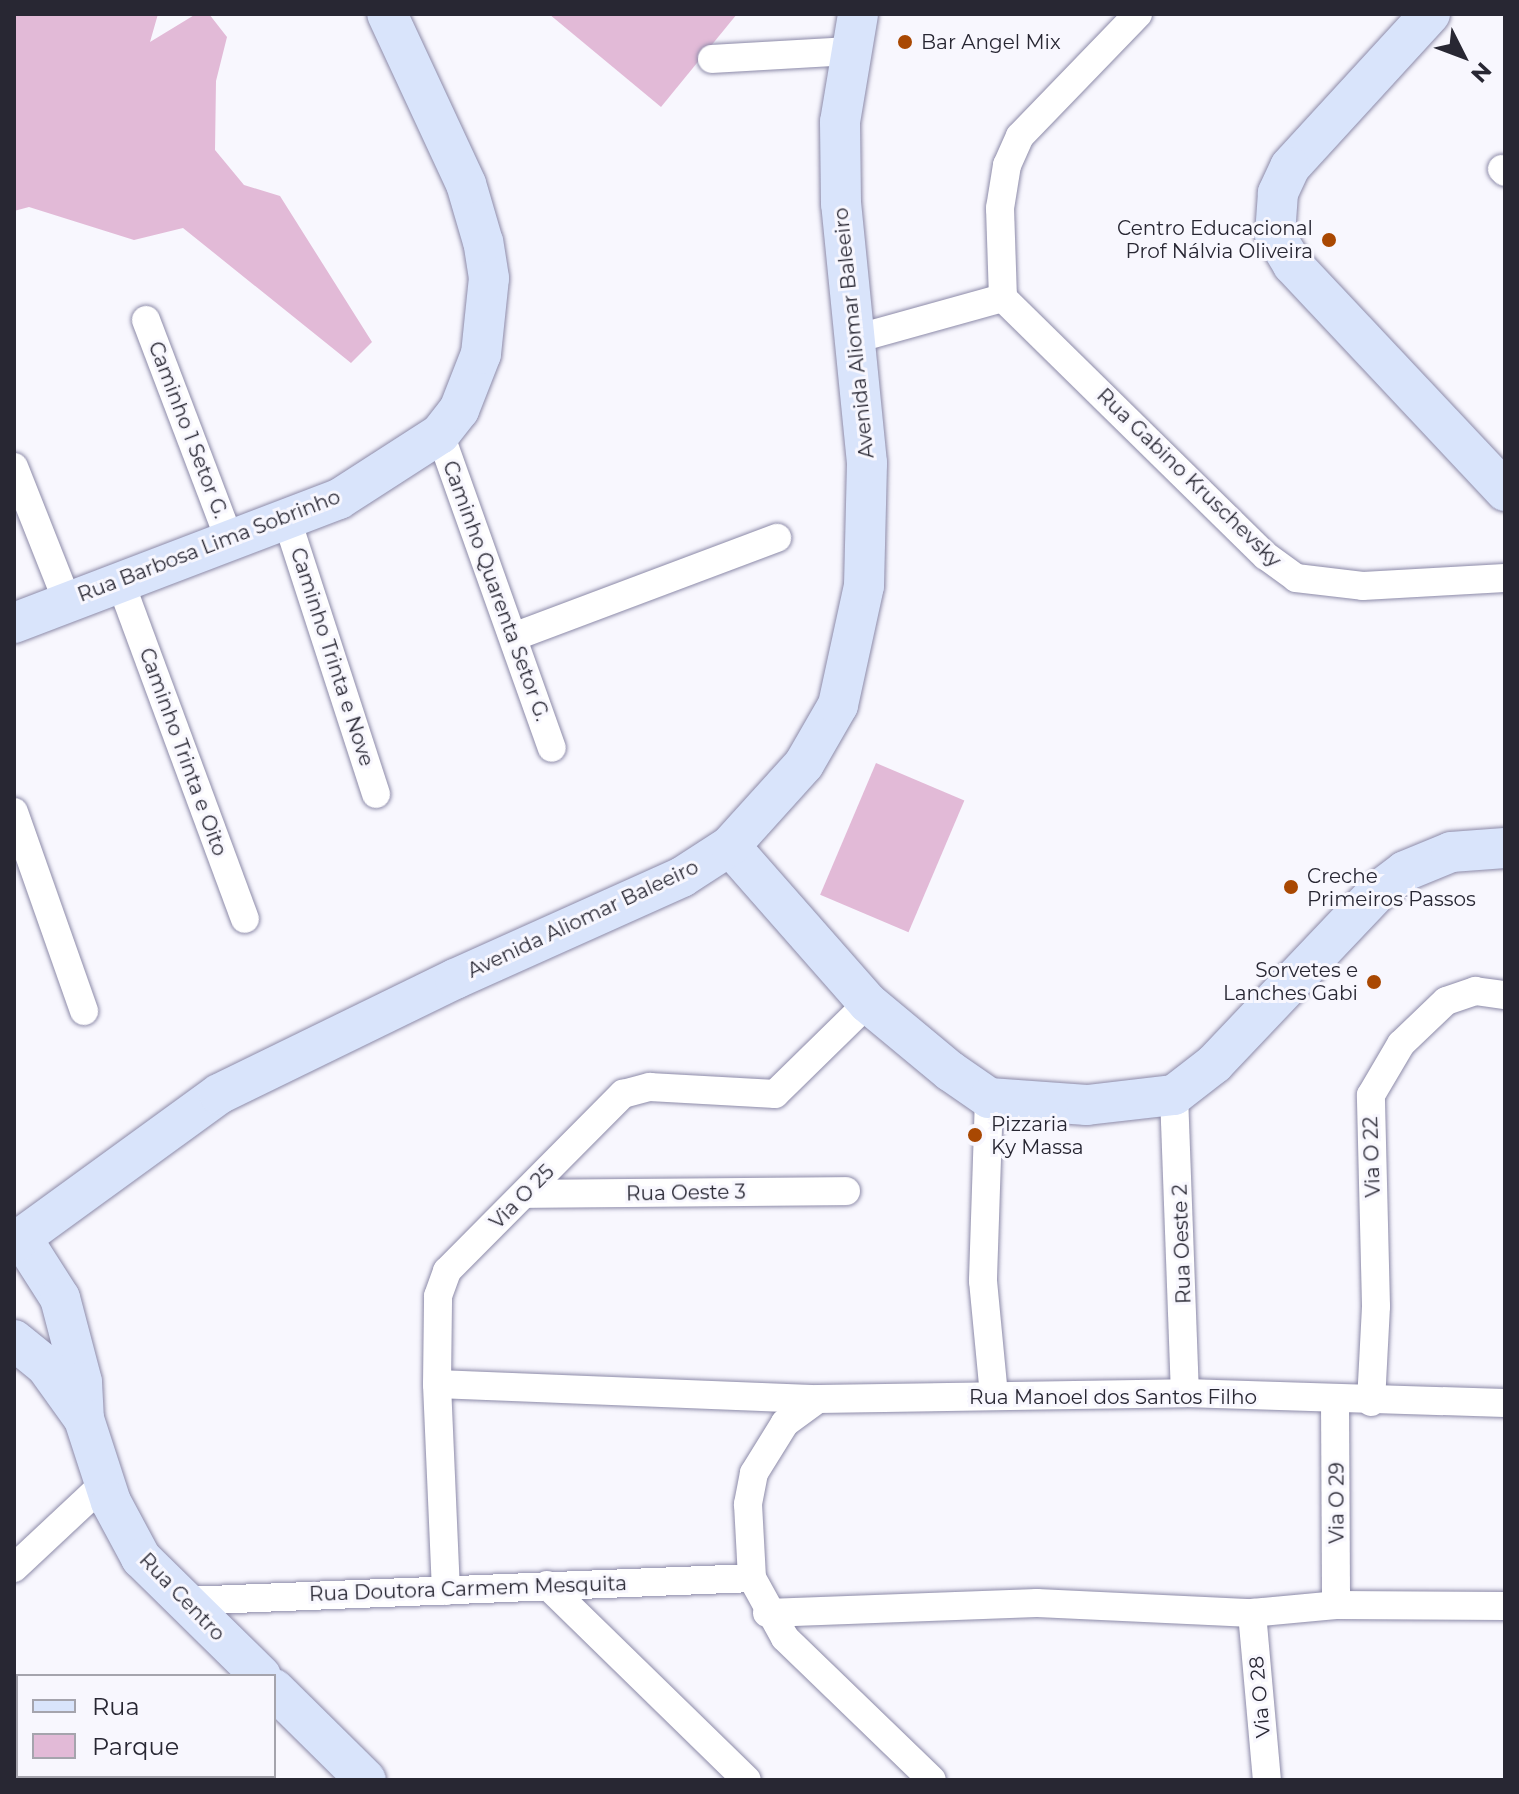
<!DOCTYPE html>
<html>
<head>
<meta charset="utf-8">
<style>
	body { margin:0 }
	#map { position:relative; width:1519px; height:1794px; overflow:hidden; background:#f8f7fe; font-family:Montserrat,sans-serif }
	div>[style] { position:absolute }
	.green>* { inset:0; background:#e2bad7; transform-origin:0 0 }
	.roads { filter:drop-shadow(0 0 2px #8c8aa8) drop-shadow(0 0 2px #8c8aa8) }
	.street>* { height:28px; margin:-14px; padding:0 14px; transform-origin:14px; border-radius:14px; background:#fff }
	.secondary>* { height:40px; margin:-20px; padding:0 20px; transform-origin:20px; border-radius:20px; background:#d9e4fb }
	.dots>* { width:22px; height:22px; translate:-50% -50%; box-sizing:border-box; border:4px solid #f8f7fe; border-radius:50% }
	span { translate:-50% -50%; white-space:nowrap; text-align:center; line-height:1.15; -webkit-text-stroke:6px #f8f7fe; paint-order:stroke }
	.poi-label { font-size:20px; color:#282733 }
	.left { translate:0 -50%; text-align:left }
	.right { translate:-100% -50%; text-align:right }
	.street-label { font-size:20px; color:#282733 }
	.frame { position:absolute; inset:0; border:16px solid #282733; pointer-events:none }
	.legend { position:absolute; left:16px; top:1674px; width:260px; height:104px; box-sizing:border-box; background:#f8f7fe; border:2px solid #a5a4ad; margin:0; padding:10px 14px; list-style:none; font-size:24px; color:#282733 }
	.legend li { display:flex; align-items:center; gap:16px; height:40px }
	.legend b { width:40px; border:2px solid #a5a4ad }
	.north { position:absolute; left:1423px; top:16px; width:80px; height:80px; -webkit-text-stroke:6px #f8f7fe; paint-order:stroke; rotate:132deg; font-size:22px; font-weight:700; line-height:32px; text-align:center; color:#282733 }
	.north::after { content:''; display:block; margin:auto; width:28px; height:36px; background:#282733; clip-path:polygon(50% 0,100% 100%,50% 72%,0 100%) }
</style>
</head>
<body>
<div id="map">
	<div class="green">
		<div style="clip-path:polygon(14px 14px,158px 14px,150px 42px,196px 14px,209px 14px,227px 37px,216px 81px,215px 150px,244px 185px,280px 196px,372px 342px,351px 363px,183px 228px,134px 240px,29px 207px,14px 211px)"></div>
		<div style="clip-path:polygon(549px 14px,737px 14px,661px 107px)"></div>
		<div style="left:876px;top:763px;width:96px;height:143px;rotate:23deg"></div>
	</div>
	<div class="roads">
		<div class="street">
			<div style="left:1138px;top:14px;width:170px;rotate:134deg"></div>
			<div style="left:1020px;top:136px;width:32px;rotate:114deg"></div>
			<div style="left:1007px;top:165px;width:44px;rotate:99.2deg"></div>
			<div style="left:1000px;top:208px;width:90px;rotate:88.1deg"></div>
			<div style="left:1003px;top:298px;width:368px;rotate:44.5deg"></div>
			<div style="left:1266px;top:556px;width:37px;rotate:36deg"></div>
			<div style="left:1296px;top:578px;width:67px;rotate:6.8deg"></div>
			<div style="left:1363px;top:586px;width:142px;rotate:-3.2deg"></div>
			<div style="left:712px;top:59px;width:137px;rotate:-3.3deg"></div>
			<div style="left:1502px;top:169px;width:4px;rotate:45deg"></div>
			<div style="left:146px;top:320px;width:236px;rotate:69.2deg"></div>
			<div style="left:855px;top:339px;width:154px;rotate:-15.5deg"></div>
			<div style="left:440px;top:434px;width:333px;rotate:70.4deg"></div>
			<div style="left:14px;top:467px;width:144px;rotate:68.4deg"></div>
			<div style="left:287px;top:520px;width:288px;rotate:72deg"></div>
			<div style="left:121px;top:584px;width:357px;rotate:69.7deg"></div>
			<div style="left:516px;top:636px;width:279px;rotate:-20.6deg"></div>
			<div style="left:14px;top:812px;width:211px;rotate:70.6deg"></div>
			<div style="left:1174px;top:1095px;width:298px;rotate:87.9deg"></div>
			<div style="left:989px;top:1098px;width:183px;rotate:91.9deg"></div>
			<div style="left:983px;top:1281px;width:115px;rotate:84.5deg"></div>
			<div style="left:526px;top:1194px;width:320px;rotate:-0.5deg"></div>
			<div style="left:437px;top:1384px;width:381px;rotate:2.3deg"></div>
			<div style="left:818px;top:1399px;width:367px;rotate:-0.9deg"></div>
			<div style="left:1185px;top:1393px;width:320px;rotate:1.8deg"></div>
			<div style="left:818px;top:1399px;width:41px;rotate:144deg"></div>
			<div style="left:785px;top:1423px;width:59px;rotate:121.8deg"></div>
			<div style="left:754px;top:1473px;width:32px;rotate:101deg"></div>
			<div style="left:748px;top:1504px;width:74px;rotate:86.9deg"></div>
			<div style="left:752px;top:1578px;width:68px;rotate:61.2deg"></div>
			<div style="left:785px;top:1638px;width:204px;rotate:44deg"></div>
			<div style="left:1335px;top:1401px;width:204px;rotate:89.7deg"></div>
			<div style="left:1371px;top:1402px;width:96px;rotate:-87deg"></div>
			<div style="left:1376px;top:1306px;width:211px;rotate:-91.4deg"></div>
			<div style="left:1371px;top:1095px;width:59px;rotate:-59.5deg"></div>
			<div style="left:1401px;top:1044px;width:62px;rotate:-43.7deg"></div>
			<div style="left:1446px;top:1001px;width:31px;rotate:-19deg"></div>
			<div style="left:1475px;top:991px;width:30px;rotate:8deg"></div>
			<div style="left:14px;top:1568px;width:126px;rotate:-43.1deg"></div>
			<div style="left:547px;top:1585px;width:279px;rotate:44.3deg"></div>
			<div style="left:446px;top:1591px;width:207px;rotate:-92.5deg"></div>
			<div style="left:437px;top:1384px;width:88px;rotate:-89.3deg"></div>
			<div style="left:438px;top:1296px;width:27px;rotate:-70deg"></div>
			<div style="left:447px;top:1271px;width:250px;rotate:-45.2deg"></div>
			<div style="left:623px;top:1094px;width:28px;rotate:-15deg"></div>
			<div style="left:650px;top:1087px;width:125px;rotate:3.2deg"></div>
			<div style="left:775px;top:1094px;width:130px;rotate:-44.4deg"></div>
			<div style="left:185px;top:1601px;width:567px;rotate:-2.32deg"></div>
			<div style="left:767px;top:1613px;width:270px;rotate:-2.1deg"></div>
			<div style="left:1037px;top:1603px;width:215px;rotate:2.7deg"></div>
			<div style="left:1252px;top:1613px;width:84px;rotate:-5.4deg"></div>
			<div style="left:1336px;top:1605px;width:169px;rotate:0.3deg"></div>
			<div style="left:1252px;top:1613px;width:168px;rotate:84.9deg"></div>
		</div>
		<div class="secondary">
			<div style="left:1430px;top:14px;width:207px;rotate:132.5deg"></div>
			<div style="left:1290px;top:167px;width:29px;rotate:115deg"></div>
			<div style="left:1278px;top:193px;width:42px;rotate:94.1deg"></div>
			<div style="left:1275px;top:235px;width:35px;rotate:59deg"></div>
			<div style="left:1293px;top:265px;width:310px;rotate:46.8deg"></div>
			<div style="left:14px;top:623px;width:348px;rotate:-20.9deg"></div>
			<div style="left:339px;top:499px;width:120px;rotate:-32.8deg"></div>
			<div style="left:440px;top:434px;width:31px;rotate:-52deg"></div>
			<div style="left:459px;top:410px;width:60px;rotate:-68.6deg"></div>
			<div style="left:481px;top:354px;width:76px;rotate:-84deg"></div>
			<div style="left:489px;top:278px;width:36px;rotate:-99deg"></div>
			<div style="left:483px;top:242px;width:60px;rotate:-106.3deg"></div>
			<div style="left:466px;top:184px;width:187px;rotate:-114.9deg"></div>
			<div style="left:730px;top:846px;width:209px;rotate:48.7deg"></div>
			<div style="left:868px;top:1003px;width:107px;rotate:39.7deg"></div>
			<div style="left:950px;top:1071px;width:47px;rotate:34.7deg"></div>
			<div style="left:989px;top:1098px;width:98px;rotate:4.1deg"></div>
			<div style="left:1087px;top:1105px;width:88px;rotate:-6.6deg"></div>
			<div style="left:1174px;top:1095px;width:51px;rotate:-37.8deg"></div>
			<div style="left:1214px;top:1064px;width:236px;rotate:-46.5deg"></div>
			<div style="left:1376px;top:893px;width:36px;rotate:-37deg"></div>
			<div style="left:1405px;top:871px;width:50px;rotate:-22.4deg"></div>
			<div style="left:1451px;top:852px;width:54px;rotate:-4.2deg"></div>
			<div style="left:21px;top:1237px;width:72px;rotate:57.4deg"></div>
			<div style="left:60px;top:1298px;width:87px;rotate:75.3deg"></div>
			<div style="left:82px;top:1382px;width:33px;rotate:87deg"></div>
			<div style="left:14px;top:1243px;width:253px;rotate:-36deg"></div>
			<div style="left:219px;top:1094px;width:263px;rotate:-26deg"></div>
			<div style="left:455px;top:979px;width:249px;rotate:-24.2deg"></div>
			<div style="left:682px;top:877px;width:57px;rotate:-32.9deg"></div>
			<div style="left:730px;top:846px;width:110px;rotate:-47.9deg"></div>
			<div style="left:804px;top:764px;width:68px;rotate:-60deg"></div>
			<div style="left:838px;top:705px;width:122px;rotate:-77.7deg"></div>
			<div style="left:864px;top:586px;width:123px;rotate:-88.6deg"></div>
			<div style="left:867px;top:463px;width:260px;rotate:-95.7deg"></div>
			<div style="left:841px;top:204px;width:82px;rotate:-90.7deg"></div>
			<div style="left:840px;top:122px;width:109px;rotate:-80.5deg"></div>
			<div style="left:14px;top:1340px;width:41px;rotate:39.1deg"></div>
			<div style="left:46px;top:1366px;width:65px;rotate:54.4deg"></div>
			<div style="left:84px;top:1419px;width:87px;rotate:72deg"></div>
			<div style="left:111px;top:1502px;width:64px;rotate:61.8deg"></div>
			<div style="left:141px;top:1558px;width:168px;rotate:44.5deg"></div>
			<div style="left:274px;top:1689px;width:129px;rotate:44.7deg"></div>
		</div>
	</div>
	<div class="dots">
		<div style="left:905px;top:42px;background:#a94802"></div>
		<div style="left:1329px;top:240px;background:#a94802"></div>
		<div style="left:1291px;top:887px;background:#a94802"></div>
		<div style="left:1374px;top:982px;background:#a94802"></div>
		<div style="left:975px;top:1135px;background:#a94802"></div>
	</div>
	<div class="poi-label">
		<span class="left" style="left:921px;top:42px">Bar Angel Mix</span>
		<span class="right" style="left:1313px;top:240px">Centro Educacional<br>Prof Nálvia Oliveira</span>
		<span class="left" style="left:1307px;top:888px">Creche<br>Primeiros Passos</span>
		<span class="right" style="left:1358px;top:982px">Sorvetes e<br>Lanches Gabi</span>
		<span class="left" style="left:991px;top:1136px">Pizzaria<br>Ky Massa</span>
	</div>
	<div class="street-label">
		<span style="left:854px;top:333px;rotate:-96deg">Avenida Aliomar Baleeiro</span>
		<span style="left:188px;top:430px;rotate:69deg">Caminho 1 Setor G.</span>
		<span style="left:1189px;top:478px;rotate:44deg">Rua Gabino Kruschevsky</span>
		<span style="left:209px;top:546px;rotate:-21deg">Rua Barbosa Lima Sobrinho</span>
		<span style="left:496px;top:591px;rotate:70deg">Caminho Quarenta Setor G.</span>
		<span style="left:332px;top:657px;rotate:72deg">Caminho Trinta e Nove</span>
		<span style="left:183px;top:752px;rotate:70deg">Caminho Trinta e Oito</span>
		<span style="left:583px;top:919px;rotate:-25deg">Avenida Aliomar Baleeiro</span>
		<span style="left:1372px;top:1157px;rotate:-92deg">Via O 22</span>
		<span style="left:686px;top:1193px;rotate:-1deg">Rua Oeste 3</span>
		<span style="left:522px;top:1197px;rotate:-45deg">Via O 25</span>
		<span style="left:1182px;top:1244px;rotate:-92deg">Rua Oeste 2</span>
		<span style="left:1113px;top:1397px">Rua Manoel dos Santos Filho</span>
		<span style="left:1337px;top:1503px;rotate:-90deg">Via O 29</span>
		<span style="left:468px;top:1589px;rotate:-2deg">Rua Doutora Carmem Mesquita</span>
		<span style="left:182px;top:1597px;rotate:46deg">Rua Centro</span>
		<span style="left:1260px;top:1697px;rotate:-95deg">Via O 28</span>
	</div>
	<div class="frame"></div>
	<ul class="legend">
	<li><b style="height:10px;background:#d9e4fb"></b>Rua</li>
	<li><b style="height:22px;background:#e2bad7"></b>Parque</li>
	</ul>
	<div class="north">N</div>
</div>
</body>
</html>
